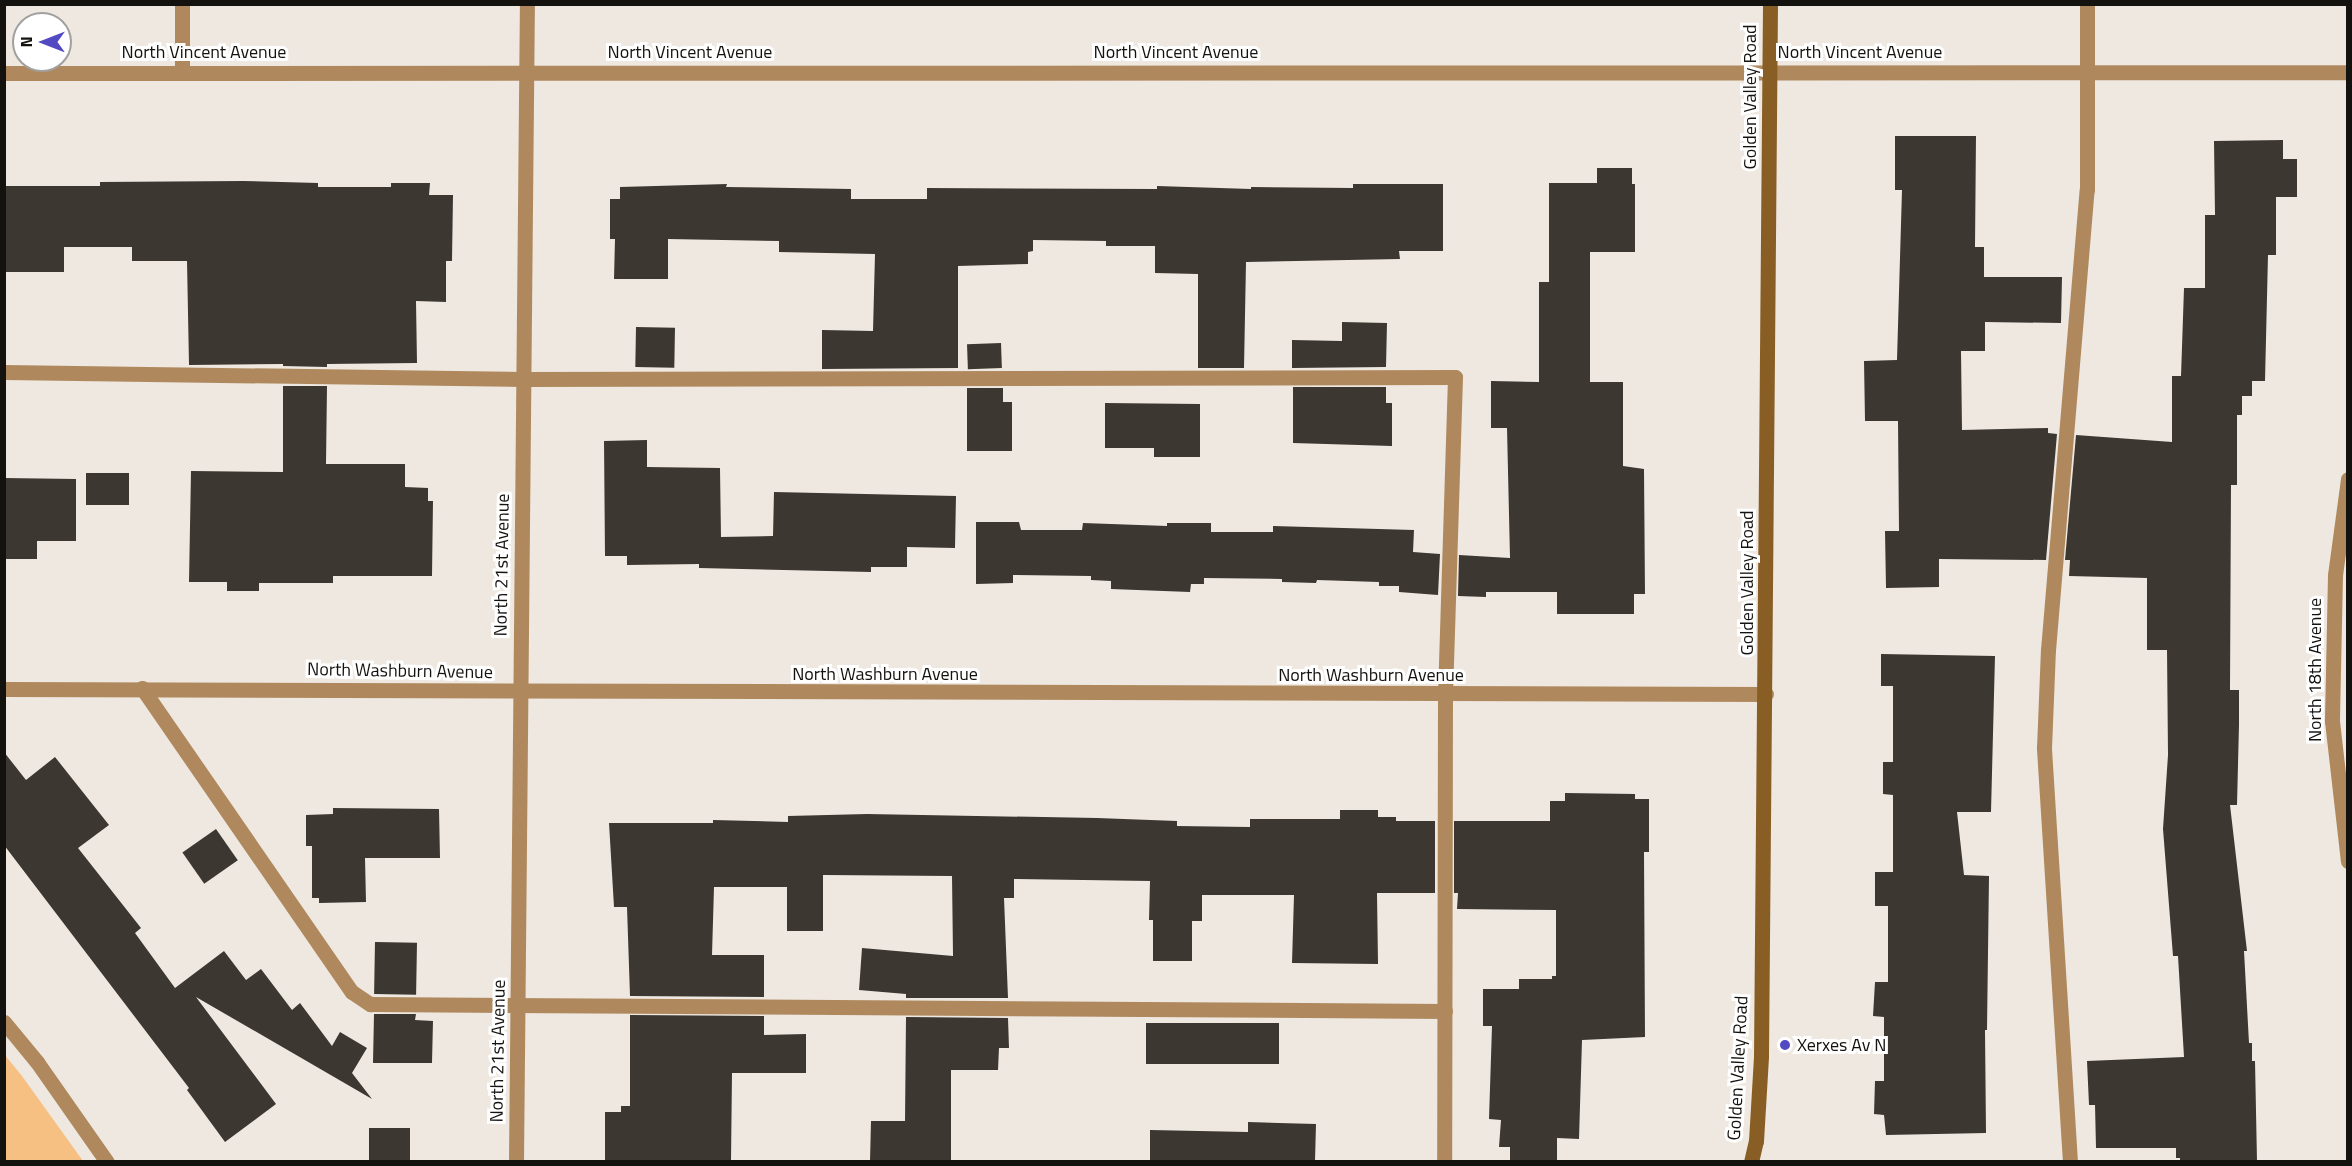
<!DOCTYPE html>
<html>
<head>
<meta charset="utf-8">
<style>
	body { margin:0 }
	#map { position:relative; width:2352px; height:1166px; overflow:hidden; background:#eee8e1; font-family:"Titillium Web",sans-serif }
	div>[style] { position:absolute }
	.green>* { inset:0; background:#f5c081 }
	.building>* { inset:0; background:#3c3731; transform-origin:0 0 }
	.lane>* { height:15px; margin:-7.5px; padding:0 7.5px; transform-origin:7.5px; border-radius:7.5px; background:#af895d }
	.street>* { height:15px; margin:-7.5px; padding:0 7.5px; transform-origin:7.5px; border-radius:7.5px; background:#af895d }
	.secondary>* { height:15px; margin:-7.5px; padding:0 7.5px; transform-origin:7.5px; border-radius:7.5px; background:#895e25 }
	.dots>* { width:16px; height:16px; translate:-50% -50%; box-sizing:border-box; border:3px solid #fff; border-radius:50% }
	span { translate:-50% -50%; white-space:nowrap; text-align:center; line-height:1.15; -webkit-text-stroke:6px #fff; paint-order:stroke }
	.street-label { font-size:18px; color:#14120f }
	.poi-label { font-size:18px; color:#14120f }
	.left { translate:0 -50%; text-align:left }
	.frame { position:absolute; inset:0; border:6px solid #14120f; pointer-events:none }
	.north { position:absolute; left:12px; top:12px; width:60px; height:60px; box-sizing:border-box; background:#fff; border:2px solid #a1a09f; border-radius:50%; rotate:270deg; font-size:16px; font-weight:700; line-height:24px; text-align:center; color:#14120f }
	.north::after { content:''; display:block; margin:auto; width:21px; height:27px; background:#524ac2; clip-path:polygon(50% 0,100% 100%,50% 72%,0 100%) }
</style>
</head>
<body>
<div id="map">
	<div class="green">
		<div style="clip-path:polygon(4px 1054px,22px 1076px,83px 1161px,5px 1161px)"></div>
	</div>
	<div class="building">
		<div style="clip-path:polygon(1895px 136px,1976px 136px,1975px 247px,1984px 247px,1984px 277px,2062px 277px,2061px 323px,1985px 322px,1985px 351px,1961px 351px,1962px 430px,2048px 428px,2048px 433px,2057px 434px,2046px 560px,1939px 559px,1939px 587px,1886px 588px,1885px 531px,1899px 531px,1898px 421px,1865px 421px,1864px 361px,1897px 360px,1902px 190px,1895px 190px)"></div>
		<div style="clip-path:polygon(2283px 140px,2283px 159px,2297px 159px,2297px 197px,2276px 197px,2276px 255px,2268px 255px,2265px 381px,2252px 381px,2252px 396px,2242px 396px,2242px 415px,2237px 415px,2237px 485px,2231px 485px,2230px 690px,2239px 690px,2239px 725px,2237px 805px,2230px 805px,2247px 951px,2244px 951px,2249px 1043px,2252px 1043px,2252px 1061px,2255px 1061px,2257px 1161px,2180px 1161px,2180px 1158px,2176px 1158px,2176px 1148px,2096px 1148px,2095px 1105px,2089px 1105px,2087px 1061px,2184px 1057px,2178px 956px,2173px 956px,2163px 829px,2168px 755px,2167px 650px,2147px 650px,2147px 578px,2069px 576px,2070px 560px,2065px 560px,2076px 435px,2172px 442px,2172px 376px,2181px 376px,2184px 288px,2205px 288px,2205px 215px,2215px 215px,2214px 141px)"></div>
		<div style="clip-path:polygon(1597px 168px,1632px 168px,1632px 184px,1635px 184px,1635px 252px,1590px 252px,1590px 382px,1623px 382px,1623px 466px,1644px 469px,1645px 594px,1634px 594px,1634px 614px,1557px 614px,1557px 592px,1486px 592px,1486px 597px,1458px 596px,1459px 555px,1510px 558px,1507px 428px,1491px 428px,1491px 381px,1539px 382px,1539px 282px,1549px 282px,1549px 183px,1597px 183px)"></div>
		<div style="clip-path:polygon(243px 181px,318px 183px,318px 187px,391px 187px,391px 183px,430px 183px,429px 195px,453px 195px,452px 261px,446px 261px,446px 302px,416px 301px,417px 363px,327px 364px,327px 367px,283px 366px,283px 364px,189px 365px,187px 261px,132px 261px,132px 247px,64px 247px,64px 272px,6px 272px,5px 186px,100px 186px,100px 182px)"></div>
		<div style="clip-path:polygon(727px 184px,726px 187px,851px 189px,851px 199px,927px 199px,927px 188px,1157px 189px,1157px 186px,1251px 189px,1251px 187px,1353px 188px,1353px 184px,1443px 184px,1443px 251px,1399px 251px,1400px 259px,1246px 262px,1244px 368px,1198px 368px,1198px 274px,1155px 273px,1155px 246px,1106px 246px,1106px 241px,1033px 240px,1033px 251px,1028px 252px,1028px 264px,958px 266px,958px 368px,822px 369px,822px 330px,873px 331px,875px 254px,779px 252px,779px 241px,668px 239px,668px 279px,614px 279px,615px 239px,610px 239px,610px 199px,620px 199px,620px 187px)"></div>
		<div style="clip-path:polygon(1342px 322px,1387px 323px,1386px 367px,1292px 368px,1292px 340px,1342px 341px)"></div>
		<div style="left:636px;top:327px;width:39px;height:40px;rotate:1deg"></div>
		<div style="left:1001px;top:343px;width:25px;height:34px;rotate:88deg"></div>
		<div style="clip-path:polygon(283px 386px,327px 386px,326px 464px,405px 464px,405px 487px,428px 488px,428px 501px,433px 501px,432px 576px,333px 576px,333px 583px,259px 583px,259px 591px,227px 591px,227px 582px,189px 582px,191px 471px,283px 472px)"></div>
		<div style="clip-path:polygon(1293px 387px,1386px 387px,1386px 403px,1392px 403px,1392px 446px,1293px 443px)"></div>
		<div style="clip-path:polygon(967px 388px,1003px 388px,1003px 402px,1012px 402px,1012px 451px,967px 451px)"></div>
		<div style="clip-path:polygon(1105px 403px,1200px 404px,1200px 457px,1154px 457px,1154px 448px,1105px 448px)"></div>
		<div style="clip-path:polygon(647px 440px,647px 467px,720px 468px,721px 537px,773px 536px,774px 492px,956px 496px,955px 548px,907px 547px,907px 567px,871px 567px,871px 572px,699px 568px,699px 564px,627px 565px,627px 556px,605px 556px,604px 441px)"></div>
		<div style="left:86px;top:473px;width:43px;height:32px"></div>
		<div style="clip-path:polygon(4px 478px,76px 479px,76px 541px,37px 541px,37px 559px,4px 559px)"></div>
		<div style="clip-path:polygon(976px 522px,1019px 522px,1021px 530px,1082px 530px,1083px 523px,1167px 526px,1167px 523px,1211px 523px,1211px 532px,1273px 532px,1273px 526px,1414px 530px,1413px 552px,1440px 554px,1438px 595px,1399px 592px,1399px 586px,1379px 586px,1379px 582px,1317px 580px,1316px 583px,1282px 582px,1282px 579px,1204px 578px,1204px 584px,1191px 584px,1190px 592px,1111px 589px,1111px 581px,1091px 580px,1091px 576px,1013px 575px,1013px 583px,976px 584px)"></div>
		<div style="clip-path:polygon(1881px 654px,1995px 656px,1991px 812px,1957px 812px,1964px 875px,1989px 876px,1987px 1030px,1985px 1030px,1986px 1133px,1886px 1135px,1884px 1115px,1874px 1114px,1875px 1081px,1884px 1081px,1884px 1017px,1873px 1016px,1875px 982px,1888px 982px,1888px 906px,1875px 906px,1875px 872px,1893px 872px,1893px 795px,1883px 794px,1883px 762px,1893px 762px,1893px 686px,1881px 686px)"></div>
		<div style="clip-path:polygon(4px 752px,26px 780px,55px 757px,109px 825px,78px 848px,141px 928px,135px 933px,175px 988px,224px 951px,246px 980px,261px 969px,292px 1010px,300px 1003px,332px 1046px,340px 1032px,367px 1048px,352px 1073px,372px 1099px,196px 997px,276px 1104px,225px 1142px,187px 1090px,189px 1088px,4px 845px)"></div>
		<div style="clip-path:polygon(1565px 793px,1635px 794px,1635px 799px,1649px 799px,1649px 852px,1644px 852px,1645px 1037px,1582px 1040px,1579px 1139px,1557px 1138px,1557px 1161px,1510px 1161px,1510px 1147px,1499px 1147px,1501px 1120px,1489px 1119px,1492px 1026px,1483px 1026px,1483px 989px,1519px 989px,1519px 979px,1552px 979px,1552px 976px,1556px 976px,1556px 910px,1457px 909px,1458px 893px,1454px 893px,1454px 821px,1550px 821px,1550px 801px,1565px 801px)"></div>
		<div style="clip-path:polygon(333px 808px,439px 809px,440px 858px,365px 858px,366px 902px,319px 903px,319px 898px,312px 898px,312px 846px,306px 846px,306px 815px,333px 814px)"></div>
		<div style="clip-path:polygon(1340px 810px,1378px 810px,1378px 817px,1396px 817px,1396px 821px,1435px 821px,1435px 893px,1377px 893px,1378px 964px,1292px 963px,1294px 895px,1202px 895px,1202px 921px,1192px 921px,1192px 961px,1153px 961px,1153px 920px,1149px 920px,1150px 881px,1014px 879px,1014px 898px,1004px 898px,1008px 998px,906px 998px,906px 994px,859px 990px,862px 948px,953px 956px,952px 876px,823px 875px,823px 931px,787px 931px,787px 887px,714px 887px,712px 955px,764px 955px,764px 997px,630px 996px,627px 907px,614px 907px,609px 823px,713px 823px,713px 820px,788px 822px,788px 816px,867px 814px,1097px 818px,1177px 821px,1177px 826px,1250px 827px,1250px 819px,1340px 819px)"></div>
		<div style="left:216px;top:829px;width:38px;height:41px;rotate:55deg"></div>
		<div style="left:375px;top:942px;width:42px;height:52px;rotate:1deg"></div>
		<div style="clip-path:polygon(374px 1014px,416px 1014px,415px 1020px,433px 1021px,432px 1063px,373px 1063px)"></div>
		<div style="clip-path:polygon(630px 1015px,764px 1016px,764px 1035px,806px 1034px,806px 1073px,732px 1073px,731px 1161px,605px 1161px,605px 1112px,621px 1112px,621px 1106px,630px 1106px)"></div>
		<div style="clip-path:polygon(906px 1017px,1008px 1018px,1009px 1048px,999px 1048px,998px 1070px,951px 1070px,951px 1161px,870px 1161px,871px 1121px,905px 1121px)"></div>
		<div style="left:1146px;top:1023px;width:133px;height:41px"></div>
		<div style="clip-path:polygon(1248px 1122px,1316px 1124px,1315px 1161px,1150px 1161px,1150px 1130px,1248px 1132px)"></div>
		<div style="left:369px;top:1128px;width:41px;height:33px"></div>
	</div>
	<div class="lane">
		<div style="left:182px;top:71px;width:67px;rotate:-90deg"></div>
		<div style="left:4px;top:372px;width:519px;rotate:0.77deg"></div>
		<div style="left:523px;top:379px;width:932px;rotate:-0.12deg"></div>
		<div style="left:1455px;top:377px;width:318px;rotate:91.8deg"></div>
		<div style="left:1445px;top:695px;width:467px;rotate:90.1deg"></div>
		<div style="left:142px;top:688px;width:369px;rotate:55.4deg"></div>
		<div style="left:352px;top:992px;width:22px;rotate:34deg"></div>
		<div style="left:370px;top:1004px;width:1075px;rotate:0.37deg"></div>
		<div style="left:2070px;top:1162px;width:415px;rotate:-93.6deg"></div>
		<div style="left:2044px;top:748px;width:98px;rotate:-87.7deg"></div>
		<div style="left:2048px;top:650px;width:462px;rotate:-85.2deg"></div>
		<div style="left:2087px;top:190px;width:186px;rotate:-90deg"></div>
	</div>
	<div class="street">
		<div style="left:4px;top:73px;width:2344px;rotate:-0.02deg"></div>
		<div style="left:2348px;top:479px;width:97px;rotate:97.7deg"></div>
		<div style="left:2335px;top:575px;width:146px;rotate:91.2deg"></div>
		<div style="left:2332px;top:721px;width:141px;rotate:83.5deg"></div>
		<div style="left:4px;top:689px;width:1762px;rotate:0.16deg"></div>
		<div style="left:4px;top:1022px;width:52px;rotate:50.5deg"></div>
		<div style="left:37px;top:1062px;width:122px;rotate:55deg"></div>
		<div style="left:516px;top:1162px;width:1158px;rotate:-89.46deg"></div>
	</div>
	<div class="secondary">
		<div style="left:1751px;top:1162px;width:22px;rotate:-77deg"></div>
		<div style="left:1756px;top:1141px;width:85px;rotate:-86.6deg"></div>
		<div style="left:1761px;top:1056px;width:1052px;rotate:-89.51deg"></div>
	</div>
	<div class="dots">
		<div style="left:1785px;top:1045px;background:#524ac2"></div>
	</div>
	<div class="street-label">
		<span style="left:204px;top:52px">North Vincent Avenue</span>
		<span style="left:690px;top:52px">North Vincent Avenue</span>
		<span style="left:1176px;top:52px">North Vincent Avenue</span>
		<span style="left:1860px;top:52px">North Vincent Avenue</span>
		<span style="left:1750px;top:97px;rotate:-90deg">Golden Valley Road</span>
		<span style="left:502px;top:565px;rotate:-89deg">North 21st Avenue</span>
		<span style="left:1747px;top:583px;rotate:-90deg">Golden Valley Road</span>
		<span style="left:2315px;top:670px;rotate:-90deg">North 18th Avenue</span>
		<span style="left:400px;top:671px;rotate:1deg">North Washburn Avenue</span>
		<span style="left:885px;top:674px">North Washburn Avenue</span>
		<span style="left:1371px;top:675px">North Washburn Avenue</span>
		<span style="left:498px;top:1051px;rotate:-89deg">North 21st Avenue</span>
		<span style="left:1738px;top:1068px;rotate:-87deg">Golden Valley Road</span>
	</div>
	<div class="poi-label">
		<span class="left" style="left:1797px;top:1045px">Xerxes Av N</span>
	</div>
	<div class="frame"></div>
	<div class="north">N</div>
</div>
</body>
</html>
